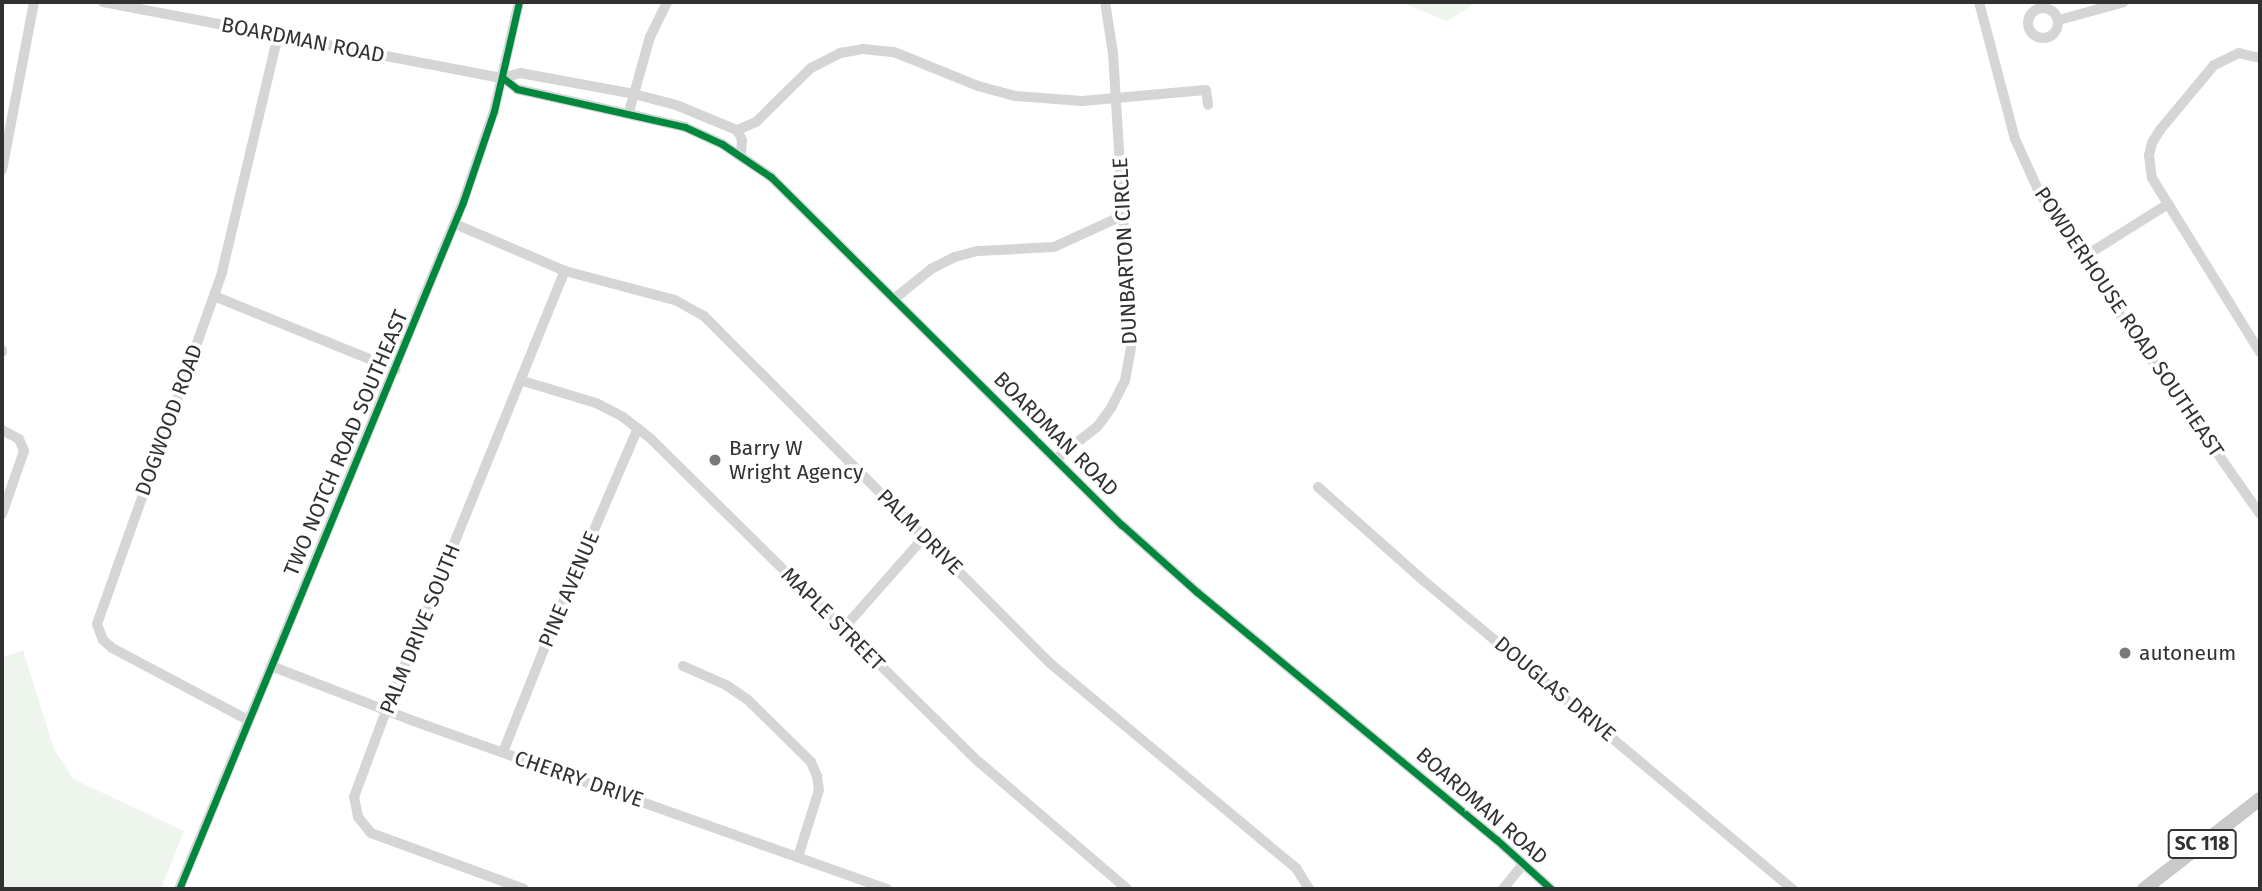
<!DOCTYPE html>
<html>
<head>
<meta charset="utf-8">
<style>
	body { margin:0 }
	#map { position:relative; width:2262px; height:891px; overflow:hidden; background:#fff; font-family:"Fira Sans",sans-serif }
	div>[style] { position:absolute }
	.green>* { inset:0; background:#eef5ed }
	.minor>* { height:10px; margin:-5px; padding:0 5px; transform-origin:5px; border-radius:5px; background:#d5d5d5 }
	.minor>.ring { margin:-5px; padding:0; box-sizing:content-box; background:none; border:10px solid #d5d5d5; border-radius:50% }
	.major>* { height:14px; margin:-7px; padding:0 7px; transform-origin:7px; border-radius:7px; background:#c9c9c9 }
	.cycleway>* { height:7px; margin:-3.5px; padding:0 3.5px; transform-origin:3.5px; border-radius:3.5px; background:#00873e }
	.dots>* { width:19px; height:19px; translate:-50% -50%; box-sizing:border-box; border:4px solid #fff; border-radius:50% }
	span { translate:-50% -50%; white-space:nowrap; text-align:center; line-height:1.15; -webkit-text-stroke:7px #fff; paint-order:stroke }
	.shield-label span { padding:2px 5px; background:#fff; border:2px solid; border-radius:5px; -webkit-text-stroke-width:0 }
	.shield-label { font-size:19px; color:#313131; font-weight:700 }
	.street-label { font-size:21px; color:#313131 }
	.poi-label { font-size:21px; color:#313131 }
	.left { translate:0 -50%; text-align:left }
	.frame { position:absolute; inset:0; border:4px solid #313131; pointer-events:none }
</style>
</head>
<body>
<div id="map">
	<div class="green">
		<div style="clip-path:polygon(1401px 2px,1477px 2px,1447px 21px)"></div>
		<div style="clip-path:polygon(23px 650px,54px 749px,73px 779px,184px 831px,161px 889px,2px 889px,2px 658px)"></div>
	</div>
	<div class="minor">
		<div style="left:103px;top:2px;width:407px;rotate:10.8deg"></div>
		<div style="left:503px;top:78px;width:18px;rotate:-16deg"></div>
		<div style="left:520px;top:73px;width:116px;rotate:10.4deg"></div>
		<div style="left:634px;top:94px;width:43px;rotate:14.7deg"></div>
		<div style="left:676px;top:105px;width:66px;rotate:22.3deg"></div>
		<div style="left:737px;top:130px;width:11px;rotate:63deg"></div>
		<div style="left:742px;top:140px;width:16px;rotate:94deg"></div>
		<div style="left:1979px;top:2px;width:142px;rotate:75.3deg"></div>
		<div style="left:2015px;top:139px;width:58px;rotate:65.6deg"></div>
		<div style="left:2039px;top:192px;width:119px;rotate:57deg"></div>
		<div style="left:2104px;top:292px;width:271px;rotate:54.9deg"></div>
		<div class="ring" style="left:2028px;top:8px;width:20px;height:20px"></div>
		<div style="left:2059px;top:20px;width:67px;rotate:-15.5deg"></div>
		<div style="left:2260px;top:58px;width:22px;rotate:-167deg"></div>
		<div style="left:2239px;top:53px;width:28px;rotate:154deg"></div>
		<div style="left:2214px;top:65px;width:85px;rotate:129.7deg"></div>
		<div style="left:2160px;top:130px;width:15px;rotate:122deg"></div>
		<div style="left:2152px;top:143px;width:12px;rotate:104deg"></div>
		<div style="left:2149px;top:155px;width:23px;rotate:83deg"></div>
		<div style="left:2152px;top:178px;width:205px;rotate:58.2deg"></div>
		<div style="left:503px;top:78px;width:18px;rotate:38deg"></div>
		<div style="left:517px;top:89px;width:172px;rotate:12.7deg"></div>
		<div style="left:685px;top:127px;width:41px;rotate:24.7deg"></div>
		<div style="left:722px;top:144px;width:59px;rotate:34deg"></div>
		<div style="left:771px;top:177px;width:494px;rotate:44.8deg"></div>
		<div style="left:1122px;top:525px;width:101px;rotate:41.8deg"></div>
		<div style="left:1197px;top:592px;width:389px;rotate:39.6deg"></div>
		<div style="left:1497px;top:840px;width:73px;rotate:42.2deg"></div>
		<div style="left:629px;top:112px;width:78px;rotate:-74.4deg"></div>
		<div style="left:650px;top:37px;width:39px;rotate:-64deg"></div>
		<div style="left:737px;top:130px;width:21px;rotate:-23deg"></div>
		<div style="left:756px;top:122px;width:77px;rotate:-44.5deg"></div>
		<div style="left:811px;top:68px;width:34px;rotate:-27deg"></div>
		<div style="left:841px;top:53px;width:22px;rotate:-10deg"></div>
		<div style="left:863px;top:49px;width:31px;rotate:6deg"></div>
		<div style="left:894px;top:52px;width:91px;rotate:22deg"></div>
		<div style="left:978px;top:86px;width:38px;rotate:15deg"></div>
		<div style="left:1015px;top:96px;width:67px;rotate:4.3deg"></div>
		<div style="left:1082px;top:101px;width:124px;rotate:-5.1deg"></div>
		<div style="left:1206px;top:90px;width:15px;rotate:82deg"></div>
		<div style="left:2px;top:170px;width:171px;rotate:-79.2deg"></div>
		<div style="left:455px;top:224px;width:120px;rotate:23.1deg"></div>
		<div style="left:565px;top:271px;width:114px;rotate:14.8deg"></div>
		<div style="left:675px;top:300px;width:33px;rotate:29deg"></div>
		<div style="left:704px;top:316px;width:491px;rotate:45.1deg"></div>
		<div style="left:1051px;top:664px;width:319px;rotate:39.8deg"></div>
		<div style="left:1296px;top:868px;width:25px;rotate:58deg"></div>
		<div style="left:2082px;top:258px;width:102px;rotate:-32.1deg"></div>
		<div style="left:214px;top:296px;width:196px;rotate:22.1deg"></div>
		<div style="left:894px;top:299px;width:48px;rotate:-39deg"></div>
		<div style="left:931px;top:269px;width:27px;rotate:-27deg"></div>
		<div style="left:955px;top:257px;width:24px;rotate:-15deg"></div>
		<div style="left:978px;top:251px;width:76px;rotate:-3deg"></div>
		<div style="left:1054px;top:247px;width:77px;rotate:-24.6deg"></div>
		<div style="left:2px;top:350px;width:2px;rotate:90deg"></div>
		<div style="left:523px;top:381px;width:76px;rotate:16.8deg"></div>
		<div style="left:596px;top:403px;width:30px;rotate:27deg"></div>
		<div style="left:623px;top:417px;width:36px;rotate:38deg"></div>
		<div style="left:651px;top:439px;width:460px;rotate:44.6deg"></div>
		<div style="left:979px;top:762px;width:195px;rotate:40.6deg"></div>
		<div style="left:2px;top:430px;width:19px;rotate:28deg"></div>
		<div style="left:19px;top:439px;width:13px;rotate:67deg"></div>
		<div style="left:24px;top:451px;width:67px;rotate:109.2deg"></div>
		<div style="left:1056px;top:459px;width:53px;rotate:-38.2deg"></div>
		<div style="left:1098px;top:426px;width:22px;rotate:-54deg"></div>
		<div style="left:1111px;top:408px;width:30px;rotate:-63deg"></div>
		<div style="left:1125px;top:381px;width:35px;rotate:-80deg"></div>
		<div style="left:1131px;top:347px;width:295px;rotate:-93.5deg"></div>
		<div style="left:1113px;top:53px;width:52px;rotate:-98.9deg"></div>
		<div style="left:1318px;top:487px;width:142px;rotate:41.6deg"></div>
		<div style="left:1424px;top:581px;width:481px;rotate:39.9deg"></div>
		<div style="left:843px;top:629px;width:124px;rotate:-48.6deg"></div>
		<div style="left:271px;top:666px;width:147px;rotate:21.1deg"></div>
		<div style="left:408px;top:719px;width:508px;rotate:19.54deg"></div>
		<div style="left:683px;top:666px;width:47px;rotate:23.8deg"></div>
		<div style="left:726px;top:685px;width:25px;rotate:34deg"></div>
		<div style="left:747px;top:699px;width:90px;rotate:44.5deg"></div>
		<div style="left:811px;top:762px;width:15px;rotate:67deg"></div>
		<div style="left:817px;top:776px;width:14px;rotate:82deg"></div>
		<div style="left:819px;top:790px;width:70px;rotate:107.4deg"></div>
		<div style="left:248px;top:720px;width:154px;rotate:-152.1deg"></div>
		<div style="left:112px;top:648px;width:12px;rotate:-138deg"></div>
		<div style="left:103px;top:640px;width:17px;rotate:-111deg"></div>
		<div style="left:97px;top:624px;width:374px;rotate:-70.4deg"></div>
		<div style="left:222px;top:272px;width:243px;rotate:-76.7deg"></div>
		<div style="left:503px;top:752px;width:154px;rotate:-68.3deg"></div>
		<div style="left:560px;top:609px;width:197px;rotate:-66.7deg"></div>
		<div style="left:179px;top:889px;width:743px;rotate:-67.54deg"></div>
		<div style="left:463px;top:202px;width:96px;rotate:-71.2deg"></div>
		<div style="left:494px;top:111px;width:112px;rotate:-77.1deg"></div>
		<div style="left:524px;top:889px;width:163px;rotate:-159.9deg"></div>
		<div style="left:371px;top:833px;width:21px;rotate:-129deg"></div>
		<div style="left:358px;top:817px;width:20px;rotate:-101deg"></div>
		<div style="left:354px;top:797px;width:92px;rotate:-69.6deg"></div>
		<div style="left:386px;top:711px;width:475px;rotate:-67.9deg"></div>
		<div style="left:1503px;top:889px;width:32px;rotate:-51deg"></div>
	</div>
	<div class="major">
		<div style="left:2144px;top:889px;width:147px;rotate:-37.8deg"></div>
	</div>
	<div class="cycleway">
		<div style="left:503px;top:78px;width:18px;rotate:38deg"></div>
		<div style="left:517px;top:89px;width:172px;rotate:12.7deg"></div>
		<div style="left:685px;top:127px;width:41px;rotate:24.7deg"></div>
		<div style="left:722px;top:144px;width:59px;rotate:34deg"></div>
		<div style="left:771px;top:177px;width:494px;rotate:44.8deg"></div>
		<div style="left:1122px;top:525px;width:101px;rotate:41.8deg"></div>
		<div style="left:1197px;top:592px;width:389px;rotate:39.6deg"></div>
		<div style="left:1497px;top:840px;width:73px;rotate:42.2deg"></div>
		<div style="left:179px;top:889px;width:743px;rotate:-67.54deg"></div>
		<div style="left:463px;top:202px;width:96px;rotate:-71.2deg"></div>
		<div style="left:494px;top:111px;width:112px;rotate:-77.1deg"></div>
	</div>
	<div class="dots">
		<div style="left:715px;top:460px;background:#797979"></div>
		<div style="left:2125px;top:653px;background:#797979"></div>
	</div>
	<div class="shield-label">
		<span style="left:2202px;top:844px">SC 118</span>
	</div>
	<div class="street-label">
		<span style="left:303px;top:40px;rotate:11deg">BOARDMAN ROAD</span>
		<span style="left:1125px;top:251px;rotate:-93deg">DUNBARTON CIRCLE</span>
		<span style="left:2129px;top:322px;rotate:56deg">POWDERHOUSE ROAD SOUTHEAST</span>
		<span style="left:169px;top:420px;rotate:-70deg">DOGWOOD ROAD</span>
		<span style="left:1056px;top:434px;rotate:45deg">BOARDMAN ROAD</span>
		<span style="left:346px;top:443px;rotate:-67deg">TWO NOTCH ROAD SOUTHEAST</span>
		<span style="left:920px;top:532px;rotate:45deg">PALM DRIVE</span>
		<span style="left:569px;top:589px;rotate:-67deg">PINE AVENUE</span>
		<span style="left:833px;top:619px;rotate:45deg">MAPLE STREET</span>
		<span style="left:420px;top:629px;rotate:-68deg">PALM DRIVE SOUTH</span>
		<span style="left:1555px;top:689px;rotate:40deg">DOUGLAS DRIVE</span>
		<span style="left:579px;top:779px;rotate:19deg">CHERRY DRIVE</span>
		<span style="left:1482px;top:806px;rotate:41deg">BOARDMAN ROAD</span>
	</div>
	<div class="poi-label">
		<span class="left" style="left:729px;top:460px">Barry W<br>Wright Agency</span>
		<span class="left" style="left:2139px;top:653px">autoneum</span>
	</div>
	<div class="frame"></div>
</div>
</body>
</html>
